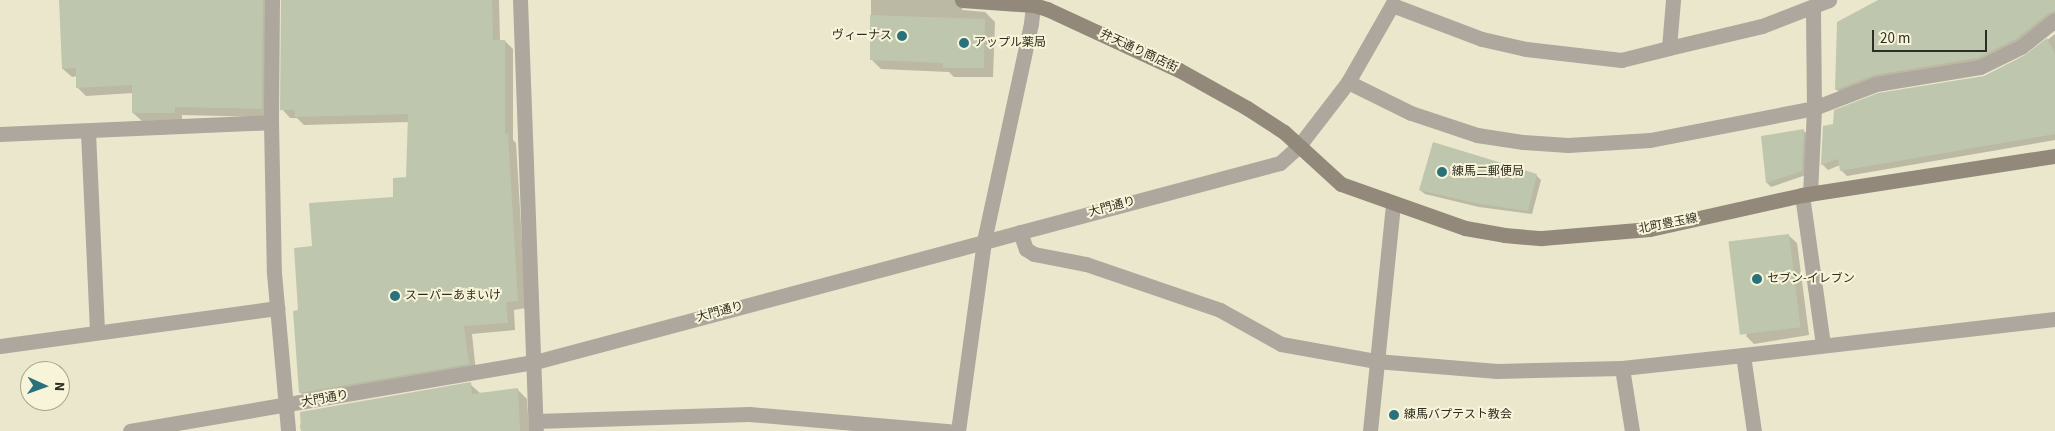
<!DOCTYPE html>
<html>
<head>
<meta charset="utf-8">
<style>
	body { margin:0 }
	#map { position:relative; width:2055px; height:431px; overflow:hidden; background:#eae7cc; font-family:"Source Sans 3","Noto Sans JP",sans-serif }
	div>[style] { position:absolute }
	.shadow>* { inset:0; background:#0003 }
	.building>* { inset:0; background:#bec7ad; transform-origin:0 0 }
	.service>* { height:15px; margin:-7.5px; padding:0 7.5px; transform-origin:7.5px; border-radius:7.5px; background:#ada79d }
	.minor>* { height:15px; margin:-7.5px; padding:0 7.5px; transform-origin:7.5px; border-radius:7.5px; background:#ada79d }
	.secondary>* { height:15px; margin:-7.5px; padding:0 7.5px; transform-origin:7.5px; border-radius:7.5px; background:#92897a }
	.dots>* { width:14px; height:14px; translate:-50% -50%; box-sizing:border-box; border:2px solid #f8f4d9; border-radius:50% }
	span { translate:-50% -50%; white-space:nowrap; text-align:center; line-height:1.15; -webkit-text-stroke:4px #f8f4d9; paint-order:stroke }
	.poi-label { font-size:12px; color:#2e2d22 }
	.right { translate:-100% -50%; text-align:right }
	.left { translate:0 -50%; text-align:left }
	.street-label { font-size:12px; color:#2e2d22 }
	.north { position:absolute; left:20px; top:361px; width:50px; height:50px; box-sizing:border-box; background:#f8f4d9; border:1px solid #a7a490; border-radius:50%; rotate:92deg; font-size:14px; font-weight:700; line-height:20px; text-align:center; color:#2e2d22 }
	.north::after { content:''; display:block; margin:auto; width:18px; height:22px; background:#2a727b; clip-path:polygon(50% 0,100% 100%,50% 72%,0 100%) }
	.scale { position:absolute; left:1872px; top:30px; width:115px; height:22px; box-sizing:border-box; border:2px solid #2e2d22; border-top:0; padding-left:6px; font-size:15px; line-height:18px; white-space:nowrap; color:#2e2d22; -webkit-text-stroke:4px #f8f4d9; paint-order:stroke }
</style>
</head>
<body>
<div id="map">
	<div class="shadow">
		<div style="clip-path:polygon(60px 0,275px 0,270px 117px,182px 115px,182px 120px,142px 121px,133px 113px,133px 93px,86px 96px,77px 87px,77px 76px,72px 77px,63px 69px)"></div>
		<div style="clip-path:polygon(283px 0,499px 0,500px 41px,505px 41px,513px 49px,513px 140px,516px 143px,526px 308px,514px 310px,515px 330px,472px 334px,476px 372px,308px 400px,300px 392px,299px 311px,314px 247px,394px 198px,408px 178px,409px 122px,304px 125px,297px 118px,290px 118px,282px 109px)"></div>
		<div style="clip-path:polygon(871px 0,972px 0,964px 4px,962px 10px,985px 12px,995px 22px,993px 77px,954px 77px,949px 72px,881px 69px,871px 59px)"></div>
		<div style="clip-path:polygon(1893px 0,2055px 0,2055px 18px,1983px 63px,1842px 95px,1836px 89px)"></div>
		<div style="clip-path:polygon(2055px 34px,2055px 140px,1847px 176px,1841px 170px,1840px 165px,1828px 170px,1822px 164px,2027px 56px)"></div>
		<div style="clip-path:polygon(1803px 130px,1808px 135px,1806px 175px,1771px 187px,1767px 183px)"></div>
		<div style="clip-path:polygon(1536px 175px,1541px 180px,1532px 214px,1479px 207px,1425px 194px,1420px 190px)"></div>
		<div style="clip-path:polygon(1788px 235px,1797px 243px,1809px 335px,1754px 344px,1746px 336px)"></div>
		<div style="clip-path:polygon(470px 384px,480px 393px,518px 390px,527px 399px,529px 431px,301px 431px,300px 425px)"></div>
	</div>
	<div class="building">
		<div style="clip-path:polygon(59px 0,263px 0,262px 109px,175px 107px,175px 113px,132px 113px,132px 85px,76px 88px,76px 68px,62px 69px)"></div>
		<div style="clip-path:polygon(281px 0,492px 0,493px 40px,505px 40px,505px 134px,508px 134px,518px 301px,506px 302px,508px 323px,464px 326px,469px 364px,299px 393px,293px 311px,298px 310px,294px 248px,312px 246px,309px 203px,393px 197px,393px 178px,406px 177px,408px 114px,295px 117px,295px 110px,280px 110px)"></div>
		<div style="clip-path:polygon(1878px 0,2055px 0,2055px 11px,2049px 13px,2016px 39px,1977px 58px,1874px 75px,1835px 90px,1837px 22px)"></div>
		<div style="clip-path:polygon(870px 15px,985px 19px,984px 68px,943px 68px,943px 63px,870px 60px)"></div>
		<div style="clip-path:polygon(2047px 38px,2055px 54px,2055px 134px,1840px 171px,1838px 159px,1821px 165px,1823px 126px,1833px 124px,1834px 110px,1878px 93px,1984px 76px,2025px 55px)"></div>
		<div style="clip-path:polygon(1804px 129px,1802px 171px,1766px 183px,1761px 136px)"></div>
		<div style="clip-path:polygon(1433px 142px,1537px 174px,1528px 211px,1474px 203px,1419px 190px)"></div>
		<div style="left:1789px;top:234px;width:94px;height:61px;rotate:83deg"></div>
		<div style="clip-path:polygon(471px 382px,472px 394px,518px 388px,520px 431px,301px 431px,300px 412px)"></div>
	</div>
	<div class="service">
		<div style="left:1348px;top:82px;width:70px;rotate:26.2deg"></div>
		<div style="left:1411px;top:113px;width:70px;rotate:18.4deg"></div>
		<div style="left:1477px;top:135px;width:47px;rotate:8.7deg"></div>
		<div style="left:1523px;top:142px;width:45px;rotate:3.8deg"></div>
		<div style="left:1568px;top:145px;width:82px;rotate:-3.5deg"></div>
		<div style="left:1650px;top:140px;width:167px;rotate:-11deg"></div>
		<div style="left:1814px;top:108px;width:66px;rotate:-21.2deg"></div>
		<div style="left:1876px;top:84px;width:105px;rotate:-9.3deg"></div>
		<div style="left:1980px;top:67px;width:46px;rotate:-26deg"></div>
		<div style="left:2021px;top:47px;width:43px;rotate:-38.5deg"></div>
		<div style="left:88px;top:132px;width:200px;rotate:87.4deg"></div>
		<div style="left:1298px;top:147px;width:82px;rotate:-52.4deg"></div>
		<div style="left:1348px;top:82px;width:89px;rotate:-60.3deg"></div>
		<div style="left:1392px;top:5px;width:96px;rotate:20.7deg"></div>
		<div style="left:1482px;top:39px;width:45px;rotate:12.8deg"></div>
		<div style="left:1526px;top:49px;width:96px;rotate:6.6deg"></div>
		<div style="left:1621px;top:60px;width:49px;rotate:-14deg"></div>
		<div style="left:1802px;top:195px;width:150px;rotate:82deg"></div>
		<div style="left:1020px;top:232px;width:18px;rotate:71deg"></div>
		<div style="left:1026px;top:249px;width:9px;rotate:32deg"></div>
		<div style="left:1034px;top:254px;width:53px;rotate:10.9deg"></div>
		<div style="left:1086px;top:264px;width:142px;rotate:18.9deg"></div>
		<div style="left:1220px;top:310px;width:70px;rotate:29.1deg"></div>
		<div style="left:1281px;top:344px;width:97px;rotate:10.1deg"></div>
		<div style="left:1376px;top:361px;width:121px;rotate:4.7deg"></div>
		<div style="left:1497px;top:371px;width:125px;rotate:-1.4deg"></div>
		<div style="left:1622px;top:368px;width:64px;rotate:81deg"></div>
		<div style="left:0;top:346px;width:280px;rotate:-7.8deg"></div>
		<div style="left:1743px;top:355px;width:314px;rotate:-6.6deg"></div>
		<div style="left:536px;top:421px;width:213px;rotate:-1.9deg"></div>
		<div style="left:749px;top:414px;width:201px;rotate:4.9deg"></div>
		<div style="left:958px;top:431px;width:192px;rotate:-82.2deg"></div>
	</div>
	<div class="minor">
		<div style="left:272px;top:0;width:122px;rotate:90.5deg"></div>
		<div style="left:271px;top:122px;width:151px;rotate:88.9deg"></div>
		<div style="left:274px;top:273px;width:159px;rotate:84.9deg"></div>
		<div style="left:520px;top:0;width:431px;rotate:87.9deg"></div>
		<div style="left:1673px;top:0;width:48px;rotate:94.8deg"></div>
		<div style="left:1669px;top:48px;width:96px;rotate:-13.3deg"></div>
		<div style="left:1762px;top:26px;width:72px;rotate:-21.2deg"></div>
		<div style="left:0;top:134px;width:271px;rotate:-2.5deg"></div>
		<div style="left:1810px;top:194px;width:86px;rotate:-87.3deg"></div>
		<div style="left:1814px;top:108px;width:101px;rotate:-90.6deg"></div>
		<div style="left:984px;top:241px;width:223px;rotate:-77.8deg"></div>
		<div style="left:1031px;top:23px;width:23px;rotate:-83deg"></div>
		<div style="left:1622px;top:368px;width:122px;rotate:-6.1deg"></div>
		<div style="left:1743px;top:355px;width:77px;rotate:81.8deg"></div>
		<div style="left:130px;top:431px;width:411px;rotate:-9.7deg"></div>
		<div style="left:535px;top:362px;width:771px;rotate:-14.96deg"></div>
		<div style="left:1280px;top:163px;width:24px;rotate:-42deg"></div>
		<div style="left:1370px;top:431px;width:229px;rotate:-84.2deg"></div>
	</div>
	<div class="secondary">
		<div style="left:962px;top:0;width:72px;rotate:4deg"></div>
		<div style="left:1034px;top:5px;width:14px;rotate:17deg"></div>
		<div style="left:1047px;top:9px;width:145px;rotate:24.8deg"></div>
		<div style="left:1179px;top:70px;width:78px;rotate:29.2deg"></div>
		<div style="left:1247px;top:108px;width:44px;rotate:33deg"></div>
		<div style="left:1284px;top:132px;width:77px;rotate:42.4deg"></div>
		<div style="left:1341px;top:184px;width:132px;rotate:19.5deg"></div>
		<div style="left:1465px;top:228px;width:40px;rotate:10deg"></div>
		<div style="left:1504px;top:235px;width:38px;rotate:5deg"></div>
		<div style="left:1542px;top:238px;width:108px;rotate:-4.8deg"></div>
		<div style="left:1650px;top:229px;width:156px;rotate:-12.6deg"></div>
		<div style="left:1802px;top:195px;width:256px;rotate:-8.8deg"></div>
	</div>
	<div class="dots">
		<div style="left:902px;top:36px;background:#2a727b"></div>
		<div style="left:964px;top:43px;background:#2a727b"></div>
		<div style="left:1442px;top:172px;background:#2a727b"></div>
		<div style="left:1757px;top:279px;background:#2a727b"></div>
		<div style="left:395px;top:296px;background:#2a727b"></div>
		<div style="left:1394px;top:415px;background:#2a727b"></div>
	</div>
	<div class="poi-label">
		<span class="right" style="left:892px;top:36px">ヴィーナス</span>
		<span class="left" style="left:974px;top:43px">アップル薬局</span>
		<span class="left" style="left:1452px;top:172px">練馬二郵便局</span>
		<span class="left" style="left:1767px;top:279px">セブン-イレブン</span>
		<span class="left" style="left:405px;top:296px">スーパーあまいけ</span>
		<span class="left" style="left:1404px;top:415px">練馬バプテスト教会</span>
	</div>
	<div class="street-label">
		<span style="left:1139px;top:51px;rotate:25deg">弁天通り商店街</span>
		<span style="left:1112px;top:207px;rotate:-15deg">大門通り</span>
		<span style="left:1668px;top:224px;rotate:-11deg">北町豊玉線</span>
		<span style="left:720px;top:312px;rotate:-15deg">大門通り</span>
		<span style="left:325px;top:399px;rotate:-10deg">大門通り</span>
	</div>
	<div class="north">N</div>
	<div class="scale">20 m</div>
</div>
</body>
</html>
